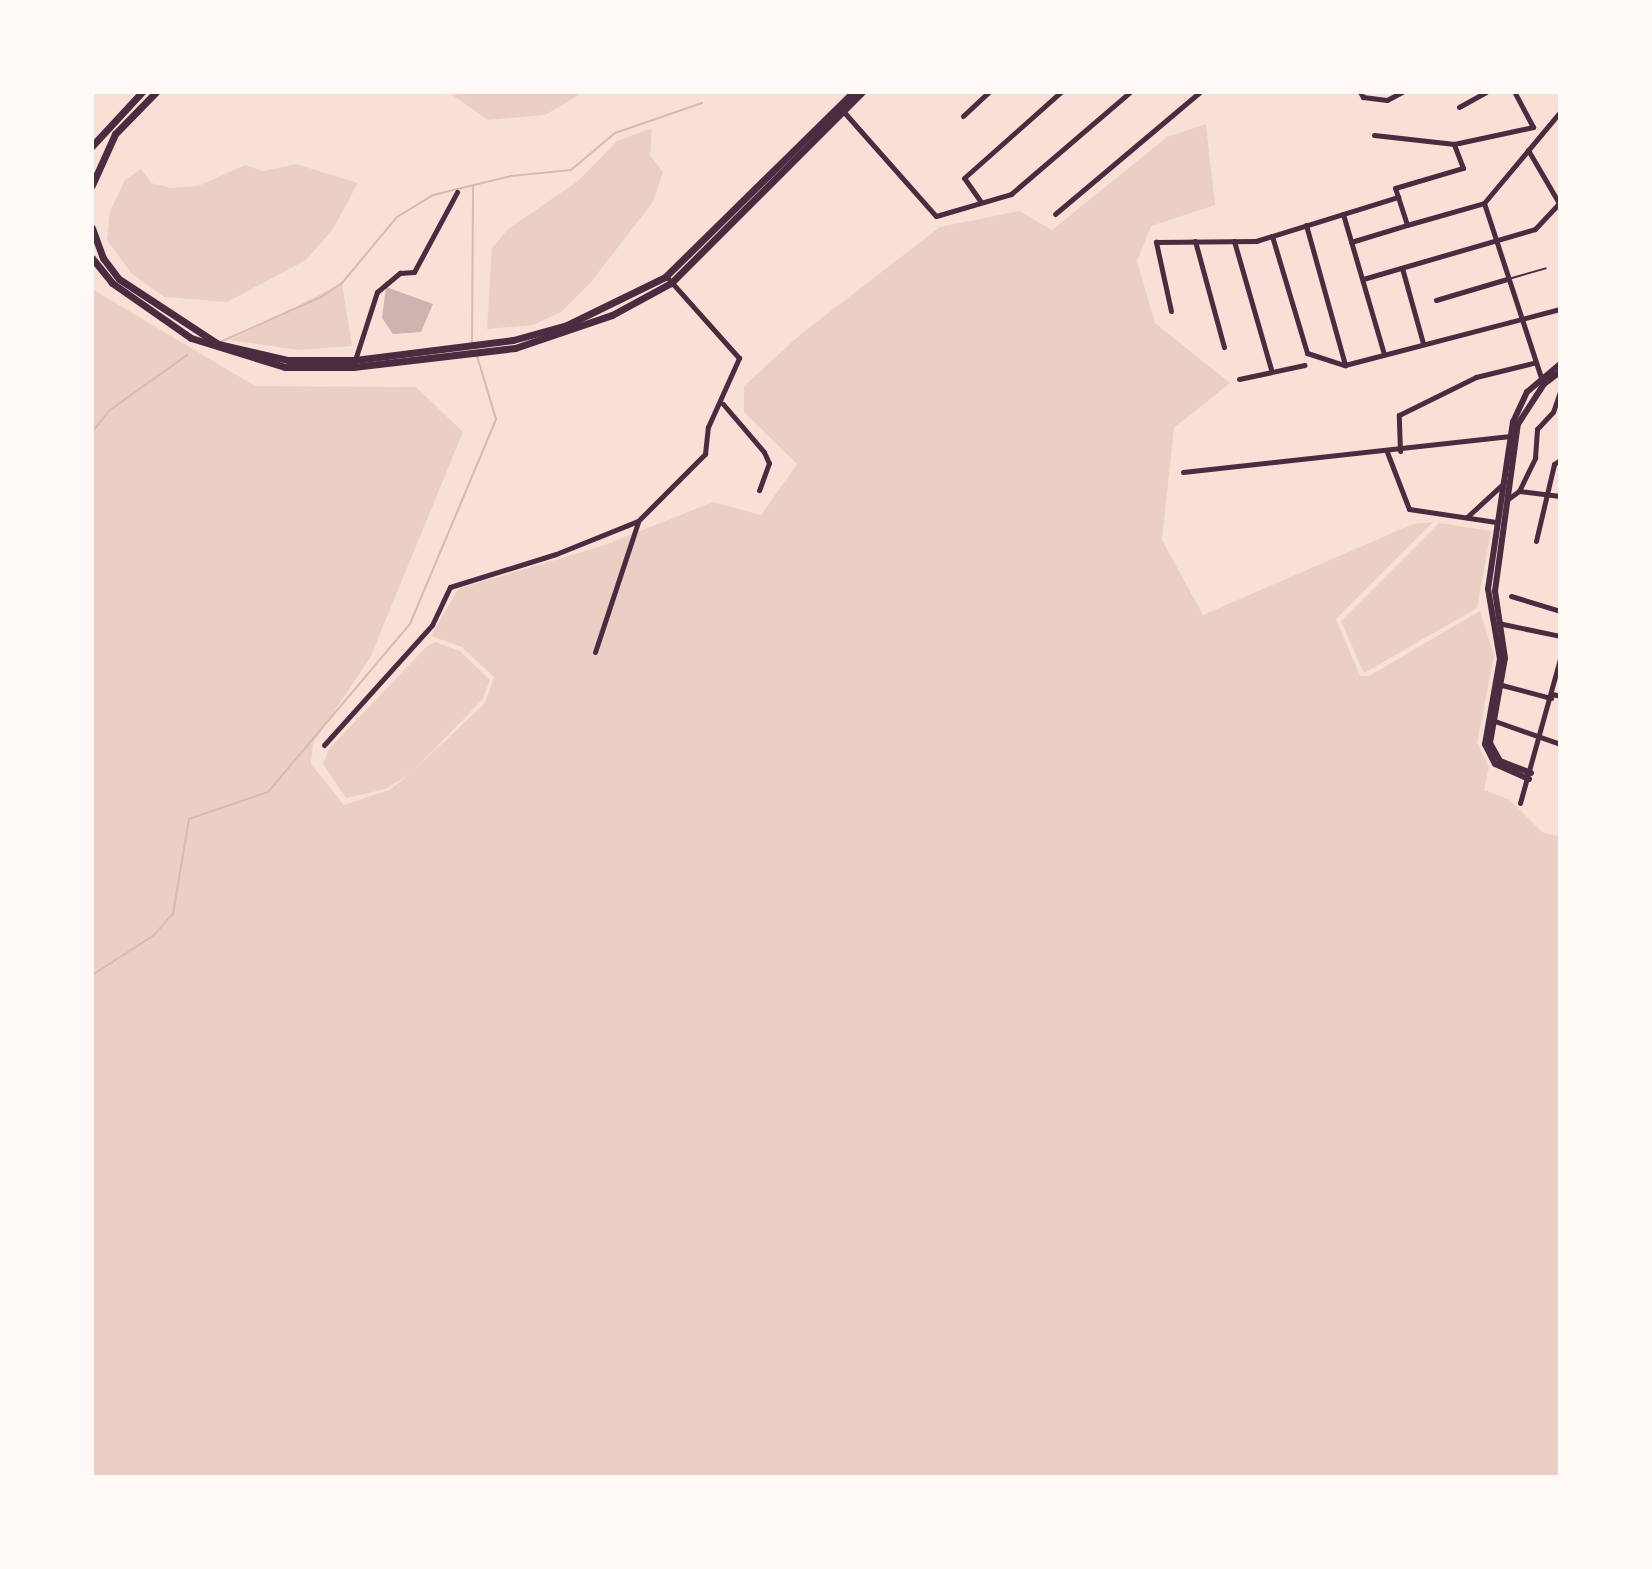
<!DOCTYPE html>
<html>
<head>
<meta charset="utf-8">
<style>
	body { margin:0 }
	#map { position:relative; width:1652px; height:1569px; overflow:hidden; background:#f7e1d7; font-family:"Roboto Condensed",sans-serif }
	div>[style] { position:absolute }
	.green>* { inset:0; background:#ebcfc5 }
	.stream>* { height:2px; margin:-1px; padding:0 1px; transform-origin:1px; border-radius:1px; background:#dcb8b0 }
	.building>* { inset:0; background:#ccb4b1 }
	.service>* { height:2px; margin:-1px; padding:0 1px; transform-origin:1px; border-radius:1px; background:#4a2c40 }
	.minor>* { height:5px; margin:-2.5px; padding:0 2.5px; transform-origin:2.5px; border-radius:2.5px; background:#4a2c40 }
	.tertiary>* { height:6px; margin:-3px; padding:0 3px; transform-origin:3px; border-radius:3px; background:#4a2c40 }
	.secondary>* { height:7px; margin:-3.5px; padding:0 3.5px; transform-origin:3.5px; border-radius:3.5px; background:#4a2c40 }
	span { translate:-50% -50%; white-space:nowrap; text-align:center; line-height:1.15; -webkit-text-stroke:7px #fffaf5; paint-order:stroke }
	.frame { position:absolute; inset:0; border:94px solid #fffaf5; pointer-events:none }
</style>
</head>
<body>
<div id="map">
	<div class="green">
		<div style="clip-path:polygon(448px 92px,584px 92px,545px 115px,488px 120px)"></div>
		<div style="clip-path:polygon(1206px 124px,1215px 205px,1151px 226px,1137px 261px,1155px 323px,1230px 383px,1174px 428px,1162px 540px,1203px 615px,1413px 524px,1433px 522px,1336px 619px,1360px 676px,1369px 676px,1480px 611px,1494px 656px,1477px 743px,1489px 767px,1484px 790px,1510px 800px,1542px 832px,1560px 837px,1560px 1477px,92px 1477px,92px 289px,255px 386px,416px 387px,463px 432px,370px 658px,313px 743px,311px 764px,344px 805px,389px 790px,411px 773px,386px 789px,346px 798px,323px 764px,329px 749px,426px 647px,435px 642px,460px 651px,490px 680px,482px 700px,414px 770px,485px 703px,494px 677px,462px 647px,431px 636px,458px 589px,605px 545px,713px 502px,761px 515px,797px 464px,744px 412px,744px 386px,801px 334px,940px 227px,1019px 211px,1052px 230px,1167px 137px)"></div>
		<div style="clip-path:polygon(652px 128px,650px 155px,663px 172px,653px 202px,591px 282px,561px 312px,533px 325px,487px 329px,492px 248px,508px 229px,578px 181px,617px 141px)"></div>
		<div style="clip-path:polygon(296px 164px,358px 183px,333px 229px,306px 260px,227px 302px,164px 297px,132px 274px,107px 240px,110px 211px,125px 180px,141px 169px,151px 183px,171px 188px,198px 186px,245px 165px,264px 171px)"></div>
		<div style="clip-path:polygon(342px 283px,352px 346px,298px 350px,230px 340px)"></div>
		<div style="clip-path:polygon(1439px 523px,1491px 531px,1477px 608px,1364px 673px,1341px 621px)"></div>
	</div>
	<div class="stream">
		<div style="left:220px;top:342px;width:111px;rotate:-24deg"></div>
		<div style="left:321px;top:297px;width:25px;rotate:-34deg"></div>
		<div style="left:342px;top:283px;width:86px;rotate:-50.2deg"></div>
		<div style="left:397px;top:217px;width:42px;rotate:-31.4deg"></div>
		<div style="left:433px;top:195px;width:80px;rotate:-13.7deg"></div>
		<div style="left:511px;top:176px;width:60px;rotate:-5.7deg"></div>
		<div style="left:571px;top:170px;width:57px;rotate:-40.1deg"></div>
		<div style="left:615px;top:133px;width:92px;rotate:-19deg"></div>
		<div style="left:472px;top:342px;width:157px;rotate:-89.6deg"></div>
		<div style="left:92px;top:432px;width:28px;rotate:-51deg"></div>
		<div style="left:110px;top:410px;width:95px;rotate:-35.5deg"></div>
		<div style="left:92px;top:975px;width:72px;rotate:-32.6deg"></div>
		<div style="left:153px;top:936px;width:30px;rotate:-48deg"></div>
		<div style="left:173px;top:914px;width:96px;rotate:-80.4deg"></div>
		<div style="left:189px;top:819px;width:83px;rotate:-18.9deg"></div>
		<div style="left:268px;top:792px;width:220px;rotate:-49.8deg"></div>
		<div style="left:410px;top:624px;width:222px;rotate:-67.2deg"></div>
		<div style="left:496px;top:419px;width:66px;rotate:-106.8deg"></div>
	</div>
	<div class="building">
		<div style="clip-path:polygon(386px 287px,433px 304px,421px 332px,393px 334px,382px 318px)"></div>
	</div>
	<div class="service">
		<div style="left:1512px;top:278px;width:35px;rotate:-16deg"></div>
	</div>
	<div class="minor">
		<div style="left:1360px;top:92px;width:6px;rotate:59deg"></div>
		<div style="left:1363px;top:97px;width:24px;rotate:7deg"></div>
		<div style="left:1387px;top:100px;width:17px;rotate:-28deg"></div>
		<div style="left:1459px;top:107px;width:31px;rotate:-29deg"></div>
		<div style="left:843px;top:111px;width:140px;rotate:48.5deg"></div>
		<div style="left:936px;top:216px;width:78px;rotate:-16.3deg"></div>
		<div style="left:1011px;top:194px;width:157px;rotate:-40.6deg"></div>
		<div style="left:963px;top:116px;width:35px;rotate:-43deg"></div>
		<div style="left:1374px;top:135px;width:81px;rotate:6.4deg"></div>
		<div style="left:1454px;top:144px;width:81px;rotate:-12.1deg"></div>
		<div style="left:1533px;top:127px;width:40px;rotate:-118deg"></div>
		<div style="left:1528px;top:150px;width:61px;rotate:59.7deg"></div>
		<div style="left:1398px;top:197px;width:9px;rotate:-108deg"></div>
		<div style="left:1395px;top:188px;width:71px;rotate:-16.4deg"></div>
		<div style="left:1463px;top:168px;width:26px;rotate:-111deg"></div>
		<div style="left:981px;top:202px;width:29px;rotate:-125deg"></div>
		<div style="left:964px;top:178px;width:130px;rotate:-41.6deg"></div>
		<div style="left:1484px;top:203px;width:119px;rotate:-50.1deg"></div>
		<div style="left:1055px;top:214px;width:189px;rotate:-40.1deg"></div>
		<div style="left:1343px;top:214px;width:146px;rotate:73.7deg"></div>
		<div style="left:1306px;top:225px;width:145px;rotate:74.4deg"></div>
		<div style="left:1272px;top:236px;width:122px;rotate:73.3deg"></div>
		<div style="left:1307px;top:353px;width:40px;rotate:18deg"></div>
		<div style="left:1345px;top:365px;width:222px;rotate:-14.6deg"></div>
		<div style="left:1195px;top:241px;width:110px;rotate:74.7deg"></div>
		<div style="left:1234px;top:241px;width:133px;rotate:73.9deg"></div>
		<div style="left:1351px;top:242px;width:59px;rotate:-16.9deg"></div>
		<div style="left:1402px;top:268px;width:78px;rotate:74.4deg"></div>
		<div style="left:1363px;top:279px;width:179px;rotate:-16.2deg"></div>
		<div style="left:1535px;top:229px;width:37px;rotate:-47deg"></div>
		<div style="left:1436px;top:300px;width:74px;rotate:-16.5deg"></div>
		<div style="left:1171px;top:311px;width:71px;rotate:-102.3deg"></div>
		<div style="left:1156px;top:242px;width:100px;rotate:-0.6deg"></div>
		<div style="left:1256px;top:241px;width:149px;rotate:-17.2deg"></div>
		<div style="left:1398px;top:197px;width:29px;rotate:72deg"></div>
		<div style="left:1407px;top:225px;width:80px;rotate:-15.9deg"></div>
		<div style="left:1484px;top:203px;width:189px;rotate:71.9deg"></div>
		<div style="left:355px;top:360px;width:71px;rotate:-72.1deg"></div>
		<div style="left:377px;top:292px;width:30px;rotate:-40deg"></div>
		<div style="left:400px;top:273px;width:14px;rotate:-4deg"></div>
		<div style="left:414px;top:272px;width:91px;rotate:-61.7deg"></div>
		<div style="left:1239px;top:379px;width:67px;rotate:-12deg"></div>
		<div style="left:723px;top:404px;width:63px;rotate:49.5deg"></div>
		<div style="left:764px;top:452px;width:12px;rotate:66deg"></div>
		<div style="left:769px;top:463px;width:29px;rotate:110deg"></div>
		<div style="left:1400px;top:451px;width:36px;rotate:-92deg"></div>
		<div style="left:1399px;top:415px;width:86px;rotate:-26.3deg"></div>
		<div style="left:1476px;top:377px;width:59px;rotate:-13.8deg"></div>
		<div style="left:1387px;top:452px;width:61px;rotate:68.9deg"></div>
		<div style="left:1409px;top:509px;width:88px;rotate:8.5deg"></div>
		<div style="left:1183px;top:472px;width:329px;rotate:-6.3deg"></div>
		<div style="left:1519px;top:491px;width:37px;rotate:-64deg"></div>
		<div style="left:1535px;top:458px;width:29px;rotate:-86deg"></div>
		<div style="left:1537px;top:429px;width:23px;rotate:-47deg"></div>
		<div style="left:1553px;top:412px;width:21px;rotate:-71deg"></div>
		<div style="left:1508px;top:499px;width:14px;rotate:-36deg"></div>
		<div style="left:1519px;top:491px;width:41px;rotate:7deg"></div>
		<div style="left:1467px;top:517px;width:50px;rotate:-42.6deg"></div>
		<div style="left:1536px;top:541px;width:79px;rotate:-76.8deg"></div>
		<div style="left:1554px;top:464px;width:7px;rotate:-34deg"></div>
		<div style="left:1511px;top:596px;width:51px;rotate:17deg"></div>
		<div style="left:1498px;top:623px;width:63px;rotate:11.8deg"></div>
		<div style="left:595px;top:652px;width:137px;rotate:-71.7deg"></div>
		<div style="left:1498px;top:684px;width:55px;rotate:14.8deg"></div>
		<div style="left:1552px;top:694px;width:8px;rotate:14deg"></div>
		<div style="left:1492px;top:720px;width:72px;rotate:19.4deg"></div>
		<div style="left:324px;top:745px;width:161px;rotate:-48deg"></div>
		<div style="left:432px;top:625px;width:42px;rotate:-64.7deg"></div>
		<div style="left:450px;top:587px;width:111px;rotate:-17.3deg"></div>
		<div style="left:556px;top:554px;width:88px;rotate:-21.9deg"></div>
		<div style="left:638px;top:521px;width:95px;rotate:-45deg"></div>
		<div style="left:705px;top:454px;width:27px;rotate:-84deg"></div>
		<div style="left:708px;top:427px;width:76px;rotate:-65.8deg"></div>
		<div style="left:739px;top:358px;width:110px;rotate:-131.7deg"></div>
		<div style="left:1520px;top:803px;width:149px;rotate:-74.5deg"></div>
	</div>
	<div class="tertiary">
		<div style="left:1531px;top:773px;width:33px;rotate:-159deg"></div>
		<div style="left:1500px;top:761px;width:21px;rotate:-119deg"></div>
		<div style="left:1490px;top:743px;width:86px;rotate:-80deg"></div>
		<div style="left:1505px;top:658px;width:68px;rotate:-98.5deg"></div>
		<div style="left:1495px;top:591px;width:169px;rotate:-82.2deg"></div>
		<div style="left:1518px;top:424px;width:48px;rotate:-57deg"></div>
		<div style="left:1544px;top:384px;width:20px;rotate:-37deg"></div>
		<div style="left:1529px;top:779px;width:37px;rotate:-156deg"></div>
		<div style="left:1495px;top:764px;width:22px;rotate:-117deg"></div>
		<div style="left:1485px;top:744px;width:86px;rotate:-80deg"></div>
		<div style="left:1500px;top:659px;width:71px;rotate:-99.7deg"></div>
		<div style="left:1488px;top:589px;width:169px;rotate:-81.5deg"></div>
		<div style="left:1513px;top:422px;width:33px;rotate:-65deg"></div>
		<div style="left:1527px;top:392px;width:43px;rotate:-40.3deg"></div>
	</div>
	<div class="secondary">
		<div style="left:92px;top:146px;width:74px;rotate:-47.2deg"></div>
		<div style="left:92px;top:185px;width:56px;rotate:-65.7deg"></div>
		<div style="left:115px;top:134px;width:59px;rotate:-45.7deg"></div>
		<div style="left:92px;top:228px;width:32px;rotate:70deg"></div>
		<div style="left:103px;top:258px;width:26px;rotate:53deg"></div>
		<div style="left:119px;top:279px;width:118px;rotate:33.3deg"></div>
		<div style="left:218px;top:344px;width:72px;rotate:12.9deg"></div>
		<div style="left:288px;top:360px;width:67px"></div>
		<div style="left:355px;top:360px;width:159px;rotate:-7.2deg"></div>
		<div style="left:513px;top:340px;width:56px;rotate:-15.5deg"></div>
		<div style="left:567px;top:325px;width:109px;rotate:-26.1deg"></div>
		<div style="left:665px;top:277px;width:264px;rotate:-44.5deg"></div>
		<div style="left:92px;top:258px;width:32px;rotate:51deg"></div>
		<div style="left:112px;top:283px;width:96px;rotate:34.8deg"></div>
		<div style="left:191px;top:338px;width:98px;rotate:17.1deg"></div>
		<div style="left:285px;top:367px;width:68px"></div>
		<div style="left:353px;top:367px;width:163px;rotate:-6.7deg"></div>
		<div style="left:515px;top:348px;width:102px;rotate:-18.8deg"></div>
		<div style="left:612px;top:315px;width:67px;rotate:-28.5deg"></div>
		<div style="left:671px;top:283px;width:270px;rotate:-45deg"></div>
	</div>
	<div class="frame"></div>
</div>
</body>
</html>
